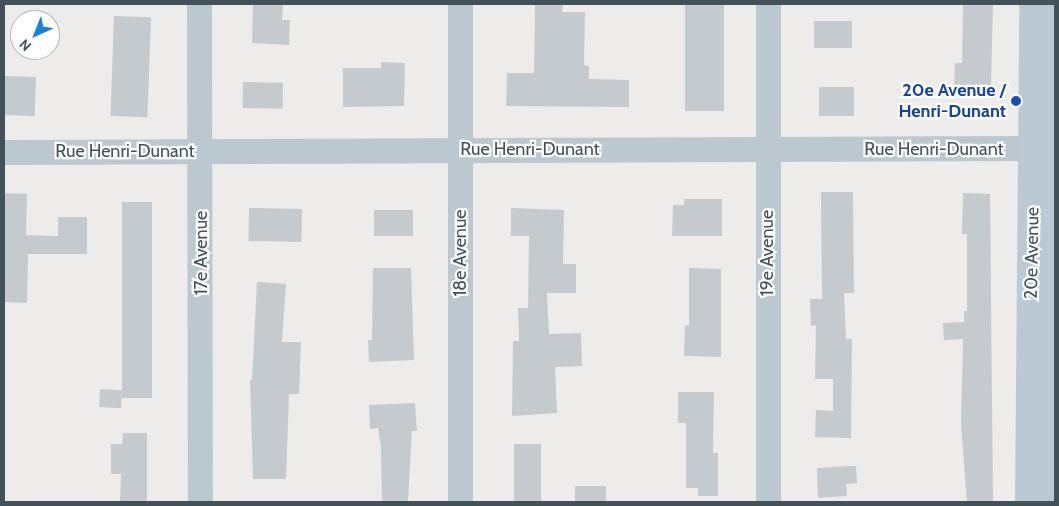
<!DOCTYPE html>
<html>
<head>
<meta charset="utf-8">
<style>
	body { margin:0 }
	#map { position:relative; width:1059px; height:506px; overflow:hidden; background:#eeebeb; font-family:Cabin,sans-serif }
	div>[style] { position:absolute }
	.building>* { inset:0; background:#c5cacf; transform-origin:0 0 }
	.street>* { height:25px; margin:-12.5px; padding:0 12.5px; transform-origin:12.5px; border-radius:12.5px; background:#bbc8cf }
	.secondary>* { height:28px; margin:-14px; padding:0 14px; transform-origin:14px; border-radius:14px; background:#bbc9d4 }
	.dots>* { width:14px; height:14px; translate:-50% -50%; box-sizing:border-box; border:2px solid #fff; border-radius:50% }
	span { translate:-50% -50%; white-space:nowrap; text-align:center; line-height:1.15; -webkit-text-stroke:4.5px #fff; paint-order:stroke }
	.transit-label { font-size:18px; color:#164399; font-weight:700 }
	.right { translate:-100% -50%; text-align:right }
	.street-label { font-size:18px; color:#435159 }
	.frame { position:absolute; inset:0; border:5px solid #435159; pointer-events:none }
	.north { position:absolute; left:10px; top:10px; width:50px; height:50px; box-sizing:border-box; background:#fff; border:1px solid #b4b9bd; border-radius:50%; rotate:224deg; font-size:14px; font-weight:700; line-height:20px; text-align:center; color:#435159 }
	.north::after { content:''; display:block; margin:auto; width:18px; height:22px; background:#1483e0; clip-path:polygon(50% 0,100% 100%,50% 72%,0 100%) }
</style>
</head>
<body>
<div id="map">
	<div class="building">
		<div style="clip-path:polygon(253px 4px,283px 4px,282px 20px,290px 20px,289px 45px,252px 43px)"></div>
		<div style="clip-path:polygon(535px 4px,563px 4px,562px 12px,585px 12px,584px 65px,589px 66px,589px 79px,629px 80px,629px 107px,506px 106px,507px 73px,534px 73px)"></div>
		<div style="left:685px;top:4px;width:39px;height:107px"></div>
		<div style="clip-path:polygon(963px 4px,993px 4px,991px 87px,954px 87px,955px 63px,962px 63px)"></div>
		<div style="left:114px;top:16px;width:37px;height:100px;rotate:2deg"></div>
		<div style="left:814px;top:21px;width:38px;height:27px"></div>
		<div style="clip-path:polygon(381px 62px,405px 63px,404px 106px,343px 107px,343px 68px,381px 68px)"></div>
		<div style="left:4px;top:76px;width:32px;height:39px;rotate:2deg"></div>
		<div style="left:243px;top:82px;width:40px;height:26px;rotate:1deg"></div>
		<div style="left:819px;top:87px;width:35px;height:29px"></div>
		<div style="clip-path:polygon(821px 192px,853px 192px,854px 293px,844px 293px,846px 339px,852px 339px,851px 438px,815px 437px,816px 410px,833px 411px,833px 379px,815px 379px,816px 325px,811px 326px,810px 299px,822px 299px)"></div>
		<div style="clip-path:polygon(4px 193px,27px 194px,26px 235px,58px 236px,58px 217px,87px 217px,87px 254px,28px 254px,27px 303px,4px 302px)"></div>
		<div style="clip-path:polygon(963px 193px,990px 194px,993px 502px,967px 502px,961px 426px,963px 339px,944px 340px,943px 323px,964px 322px,964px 311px,967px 311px,967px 234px,962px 234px)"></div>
		<div style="clip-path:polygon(684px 199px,722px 199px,722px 236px,672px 236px,673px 205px,684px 205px)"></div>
		<div style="left:122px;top:202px;width:30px;height:196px"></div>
		<div style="left:249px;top:208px;width:53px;height:33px;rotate:1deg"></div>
		<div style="clip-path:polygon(511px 208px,564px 210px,563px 264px,576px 264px,576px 293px,547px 293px,549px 334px,581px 333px,582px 366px,555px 367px,557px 413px,512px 416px,513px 341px,519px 341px,518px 308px,528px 308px,529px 236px,511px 236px)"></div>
		<div style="left:374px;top:210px;width:39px;height:26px"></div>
		<div style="clip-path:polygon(373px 268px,411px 268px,414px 360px,369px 362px,368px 340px,372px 340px)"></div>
		<div style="clip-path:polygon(689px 268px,721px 269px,721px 357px,684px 356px,685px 325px,689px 326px)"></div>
		<div style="clip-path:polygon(257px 282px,286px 284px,282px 342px,301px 342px,299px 394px,289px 394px,286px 479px,253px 479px,250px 380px,252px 380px)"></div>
		<div style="left:100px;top:389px;width:22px;height:18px;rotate:3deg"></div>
		<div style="clip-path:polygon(678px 392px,714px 392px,713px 453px,718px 453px,718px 496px,698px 496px,698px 488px,686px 488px,686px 423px,678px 423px)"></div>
		<div style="clip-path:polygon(415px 403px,417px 431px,412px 431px,408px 502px,382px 502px,381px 447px,378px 428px,370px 429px,369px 405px)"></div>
		<div style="clip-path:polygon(123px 433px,147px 433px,147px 502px,120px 502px,121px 474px,111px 474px,111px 444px,122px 444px)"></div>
		<div style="left:514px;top:444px;width:27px;height:58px"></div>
		<div style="clip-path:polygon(850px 466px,856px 466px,857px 483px,846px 484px,847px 496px,818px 498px,817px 468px)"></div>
		<div style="left:575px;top:486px;width:31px;height:16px"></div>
	</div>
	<div class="street">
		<div style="left:199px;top:4px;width:498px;rotate:89.9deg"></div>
		<div style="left:460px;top:4px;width:498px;rotate:90deg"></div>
		<div style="left:768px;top:4px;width:498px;rotate:90deg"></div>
		<div style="left:4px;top:152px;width:1047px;rotate:-0.22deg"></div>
	</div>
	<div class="secondary">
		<div style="left:1029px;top:502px;width:498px;rotate:-89.5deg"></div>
		<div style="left:1052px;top:502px;width:498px;rotate:-89.8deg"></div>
	</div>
	<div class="dots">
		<div style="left:1016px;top:101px;background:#1a4fb4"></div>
	</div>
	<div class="transit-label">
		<span class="right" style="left:1006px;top:101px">20e Avenue /<br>Henri-Dunant</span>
	</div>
	<div class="street-label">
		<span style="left:530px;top:149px">Rue Henri-Dunant</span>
		<span style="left:934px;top:149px">Rue Henri-Dunant</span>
		<span style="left:125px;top:151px">Rue Henri-Dunant</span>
		<span style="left:201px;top:253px;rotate:-90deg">17e Avenue</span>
		<span style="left:460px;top:253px;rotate:-90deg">18e Avenue</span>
		<span style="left:767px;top:253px;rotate:-90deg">19e Avenue</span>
		<span style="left:1032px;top:253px;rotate:-89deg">20e Avenue</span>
	</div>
	<div class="frame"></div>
	<div class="north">N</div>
</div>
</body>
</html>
